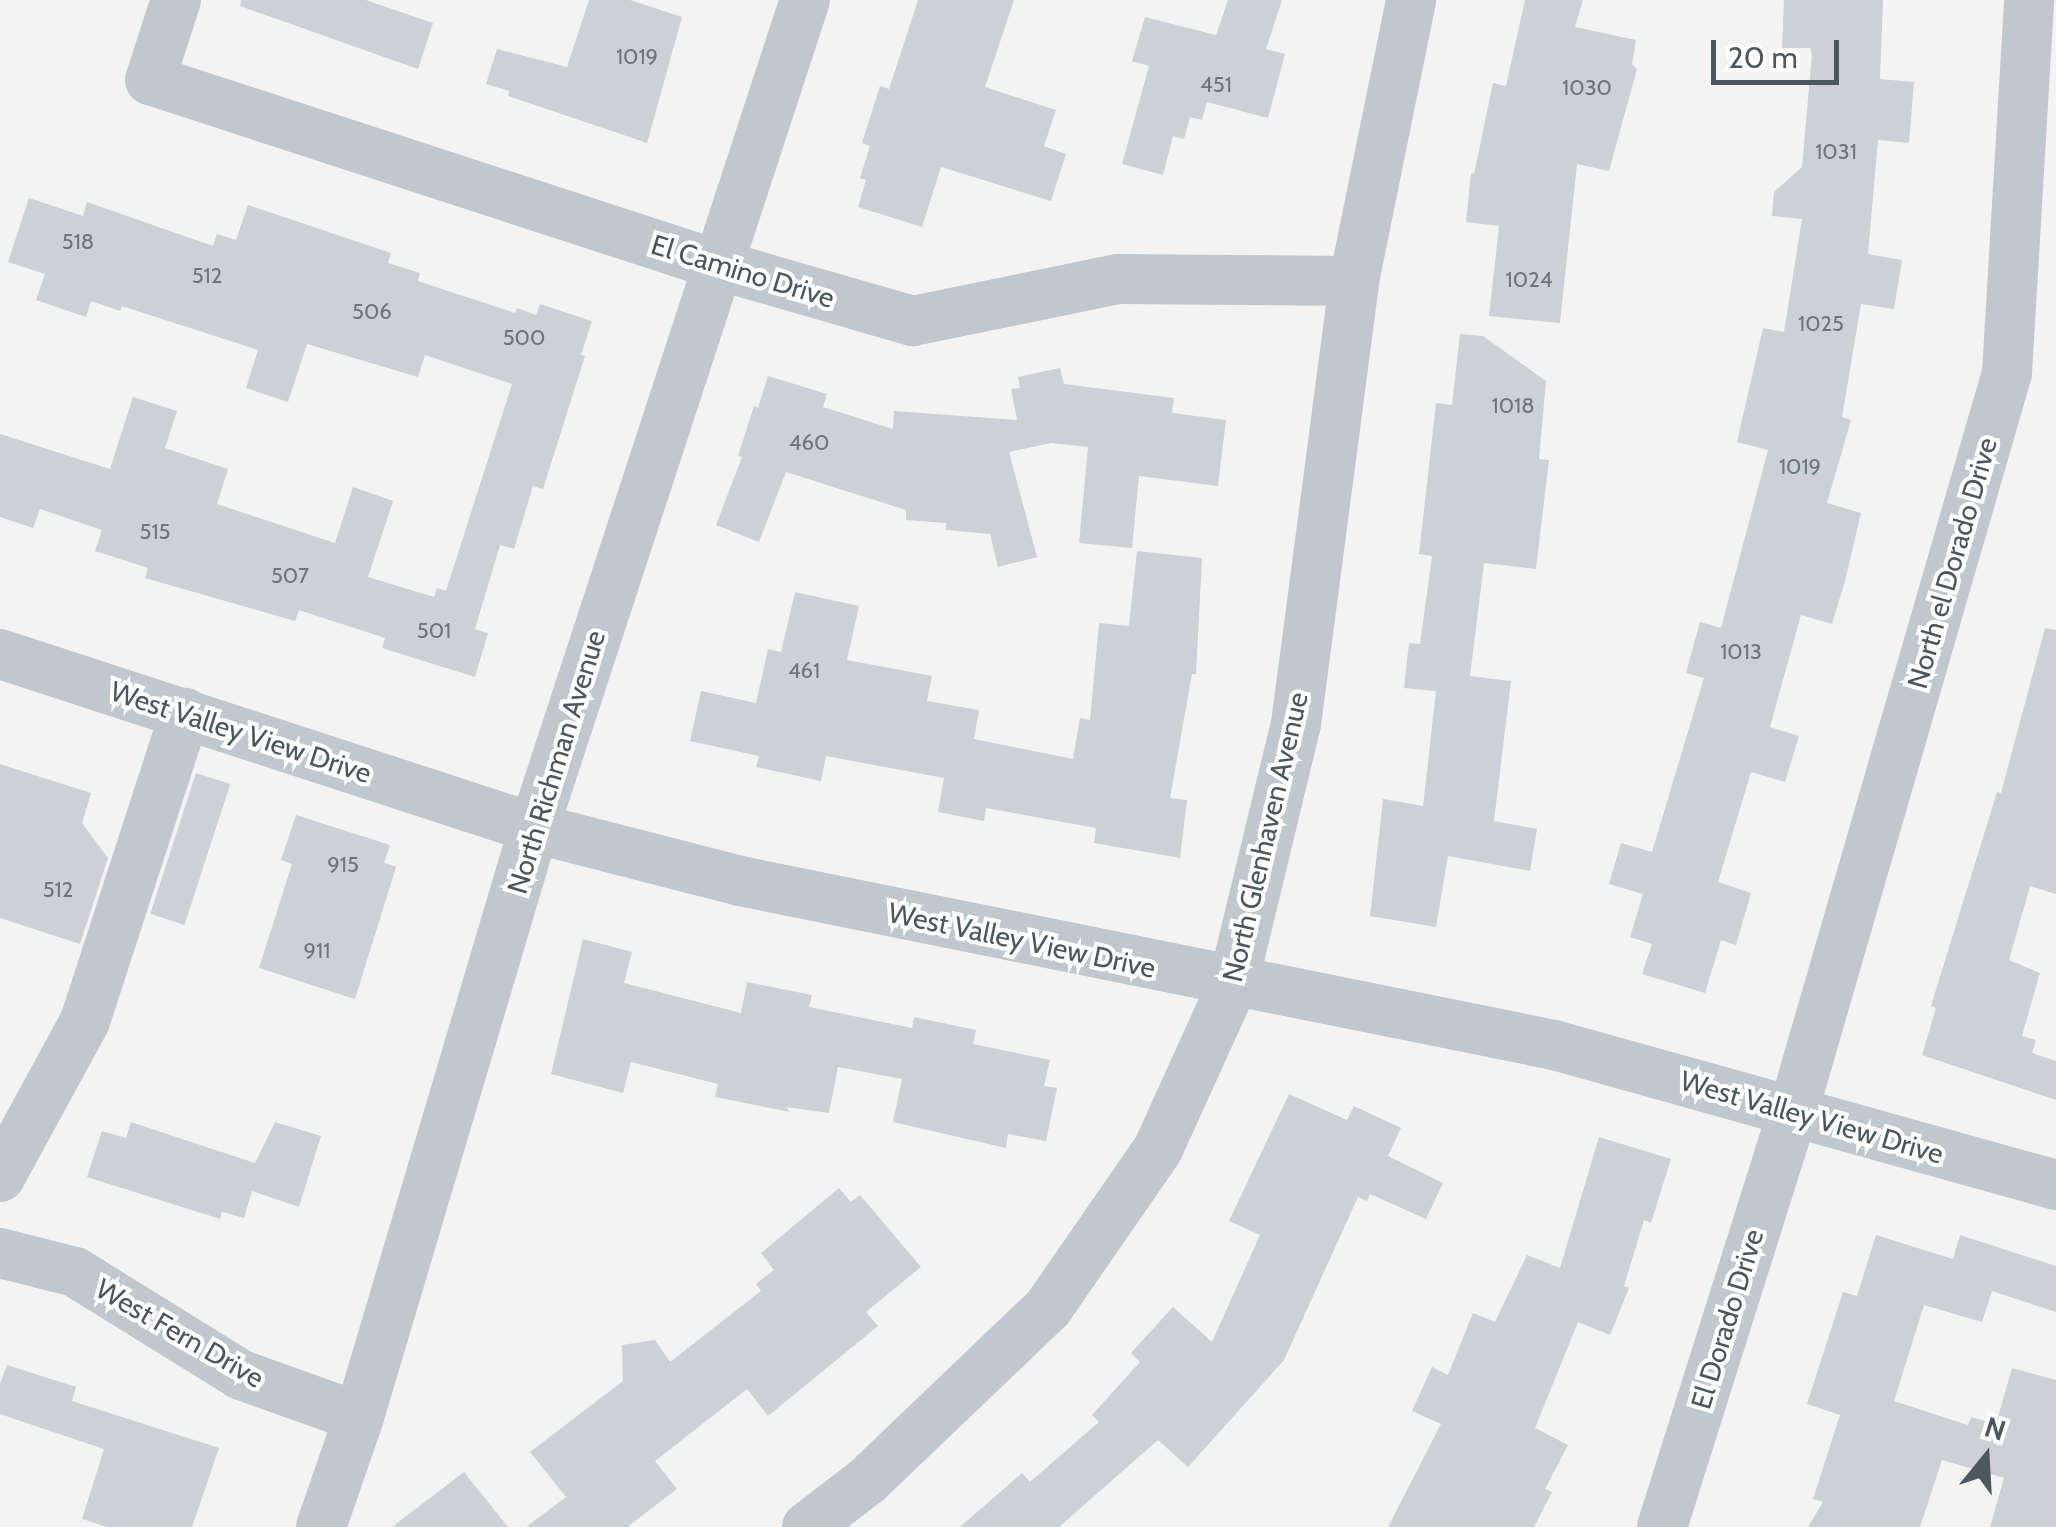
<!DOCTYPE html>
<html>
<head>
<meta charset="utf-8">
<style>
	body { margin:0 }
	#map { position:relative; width:2056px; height:1527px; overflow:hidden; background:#f4f3f3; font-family:Cabin,sans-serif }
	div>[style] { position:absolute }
	.building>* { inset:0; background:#cdd0d4; transform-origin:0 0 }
	.minor>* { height:50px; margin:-25px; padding:0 25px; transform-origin:25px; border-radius:25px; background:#c0c8cd }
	span { translate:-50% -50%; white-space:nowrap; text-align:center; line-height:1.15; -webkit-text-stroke:8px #fff; paint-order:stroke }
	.number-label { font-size:22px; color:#6c767c }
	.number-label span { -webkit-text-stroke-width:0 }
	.street-label { font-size:28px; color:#4c585e }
	.north { position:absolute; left:1936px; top:1407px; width:100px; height:100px; -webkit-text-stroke:8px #fff; paint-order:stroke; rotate:18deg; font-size:28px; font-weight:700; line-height:40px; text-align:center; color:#4c585e }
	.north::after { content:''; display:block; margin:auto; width:35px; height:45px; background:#4c585e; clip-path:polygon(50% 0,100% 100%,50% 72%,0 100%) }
	.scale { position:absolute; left:1711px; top:40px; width:128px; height:45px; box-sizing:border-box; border:5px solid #4c585e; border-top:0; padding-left:12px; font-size:30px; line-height:35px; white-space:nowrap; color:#4c585e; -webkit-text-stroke:8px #fff; paint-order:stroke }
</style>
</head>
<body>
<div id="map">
	<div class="building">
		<div style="clip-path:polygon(241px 0,366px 0,433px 23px,418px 69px,240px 6px)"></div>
		<div style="clip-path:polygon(589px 0,630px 0,682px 17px,647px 143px,508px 96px,509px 91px,486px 84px,497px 49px,567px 67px)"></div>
		<div style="clip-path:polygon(918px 0,1014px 0,985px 87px,1056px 110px,1044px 146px,1066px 154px,1051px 201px,941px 167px,922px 227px,858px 207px,866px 180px,860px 178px,870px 146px,862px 143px,880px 86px,889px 89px)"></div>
		<div style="clip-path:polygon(1228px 0,1282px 0,1266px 49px,1285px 54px,1268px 118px,1207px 102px,1202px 120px,1190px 117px,1184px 139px,1173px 136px,1163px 175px,1122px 164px,1149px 66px,1132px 61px,1145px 17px,1216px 35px)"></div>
		<div style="clip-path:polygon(1525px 0,1583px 0,1575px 27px,1636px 40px,1632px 64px,1637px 69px,1609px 171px,1577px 164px,1560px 323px,1489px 316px,1499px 226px,1466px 222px,1471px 173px,1474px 174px,1493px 83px,1506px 86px)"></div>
		<div style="clip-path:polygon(1784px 0,1883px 0,1880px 79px,1914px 82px,1909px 143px,1878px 140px,1868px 254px,1902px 260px,1894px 309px,1861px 304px,1842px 417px,1851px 420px,1827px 503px,1861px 513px,1845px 581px,1832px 624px,1801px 615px,1770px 727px,1799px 736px,1785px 782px,1751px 772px,1718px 882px,1751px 893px,1736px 945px,1721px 940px,1705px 993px,1642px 974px,1652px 944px,1630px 937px,1643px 894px,1609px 884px,1621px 843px,1652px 852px,1704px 678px,1686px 673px,1700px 622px,1721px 628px,1768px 450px,1737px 442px,1763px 328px,1784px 332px,1802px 219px,1772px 216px,1774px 192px,1802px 167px,1812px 54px,1810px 48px,1782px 48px)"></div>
		<div style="clip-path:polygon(29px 198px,83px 216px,87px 202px,213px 246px,217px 234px,236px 240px,248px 205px,391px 253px,388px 263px,420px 273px,418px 281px,445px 290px,515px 313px,517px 308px,536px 315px,540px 304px,592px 321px,581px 355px,585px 356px,543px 489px,533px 486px,514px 549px,500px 545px,475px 629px,488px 633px,475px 677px,382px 648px,385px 638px,299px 610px,295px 621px,145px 578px,148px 568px,95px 551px,102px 530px,40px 509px,33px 528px,0 517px,0 434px,110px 469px,133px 397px,177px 411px,165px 448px,228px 469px,217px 504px,335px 543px,353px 487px,393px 501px,368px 577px,434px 597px,437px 588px,446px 591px,512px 384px,425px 355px,418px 377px,307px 344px,288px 402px,246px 388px,258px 350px,122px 306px,120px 311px,91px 301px,86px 317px,36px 300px,45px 274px,8px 262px)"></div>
		<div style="clip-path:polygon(1460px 334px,1483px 336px,1546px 381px,1539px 459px,1549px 460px,1536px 569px,1484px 563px,1470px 676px,1511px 681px,1494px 821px,1537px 829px,1530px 871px,1448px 856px,1436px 927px,1370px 916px,1383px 799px,1423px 806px,1436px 691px,1404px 688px,1409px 643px,1420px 644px,1432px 556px,1419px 554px,1436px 403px,1452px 405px)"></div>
		<div style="clip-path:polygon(1060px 368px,1064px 384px,1174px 398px,1172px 413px,1226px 420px,1218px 486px,1139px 476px,1132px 548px,1079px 543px,1088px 447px,1051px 443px,1009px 452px,1037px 557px,998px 567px,990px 534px,946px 530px,946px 523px,906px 520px,906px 510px,786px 472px,759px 542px,716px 525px,742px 457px,738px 456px,754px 406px,758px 408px,768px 376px,827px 394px,823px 407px,893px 429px,894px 411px,1017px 420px,1011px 389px,1020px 388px,1018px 377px)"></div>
		<div style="clip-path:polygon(1137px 551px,1202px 558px,1196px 674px,1192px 674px,1170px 798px,1187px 800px,1180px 858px,1094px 843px,1096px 828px,986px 808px,984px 821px,938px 812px,944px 778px,826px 756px,821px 781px,756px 767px,759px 756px,690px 741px,701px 691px,756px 703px,768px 649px,781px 652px,795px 592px,859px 606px,847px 660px,932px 676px,927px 701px,979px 710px,974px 739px,1073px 759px,1080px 718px,1090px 720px,1099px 623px,1129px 626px)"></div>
		<div style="clip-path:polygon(2045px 628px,2056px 630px,2056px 894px,2030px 886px,2009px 960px,2040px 973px,2022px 1036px,2036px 1040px,2032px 1053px,2056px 1061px,2056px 1100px,1922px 1055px,1936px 1008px,1931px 1006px,1997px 792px,2001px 793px)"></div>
		<div style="clip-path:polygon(0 764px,91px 793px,82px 823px,108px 858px,80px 944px,0 918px)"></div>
		<div style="left:196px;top:773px;width:36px;height:148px;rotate:18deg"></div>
		<div style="clip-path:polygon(296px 815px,390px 845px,384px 863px,396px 867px,355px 999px,259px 968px,292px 864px,281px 860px)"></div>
		<div style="clip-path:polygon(583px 939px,632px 952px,624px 983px,741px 1013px,747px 982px,812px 995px,809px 1007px,912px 1028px,914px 1017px,976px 1030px,973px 1044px,1050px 1060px,1044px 1086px,1057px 1088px,1046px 1141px,1008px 1134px,1006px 1148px,893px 1122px,902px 1079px,838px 1067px,829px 1113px,786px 1107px,790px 1112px,715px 1097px,718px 1084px,631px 1062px,623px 1093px,551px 1074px)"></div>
		<div style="clip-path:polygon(1289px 1094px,1347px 1120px,1354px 1106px,1401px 1128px,1388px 1156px,1443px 1183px,1426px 1219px,1370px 1194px,1367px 1201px,1358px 1197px,1284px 1360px,1188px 1467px,1158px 1440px,1059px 1527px,960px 1527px,1022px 1473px,1030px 1482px,1099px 1422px,1092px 1415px,1140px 1362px,1131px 1353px,1173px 1307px,1212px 1342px,1260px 1235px,1229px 1221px)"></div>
		<div style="clip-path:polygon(131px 1122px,255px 1163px,275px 1122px,321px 1136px,299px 1207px,252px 1191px,244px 1218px,222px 1212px,220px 1219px,87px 1177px,102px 1131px,126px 1138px)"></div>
		<div style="clip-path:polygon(1599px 1137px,1671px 1159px,1651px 1223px,1644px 1220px,1624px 1286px,1629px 1288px,1610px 1335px,1578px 1322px,1535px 1428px,1568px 1445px,1545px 1489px,1552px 1492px,1534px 1527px,1388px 1527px,1441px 1424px,1412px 1411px,1432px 1367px,1448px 1375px,1473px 1313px,1495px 1322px,1527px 1255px,1560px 1268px)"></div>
		<div style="clip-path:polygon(839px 1188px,851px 1202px,860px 1195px,921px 1267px,866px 1312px,878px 1326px,768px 1416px,747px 1389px,655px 1461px,677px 1489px,627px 1527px,526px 1527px,566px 1497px,530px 1452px,623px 1381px,622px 1345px,655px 1340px,670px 1362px,761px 1291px,756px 1284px,774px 1270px,761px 1253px)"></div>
		<div style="clip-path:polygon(1876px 1235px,1953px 1259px,1960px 1235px,2056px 1266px,2056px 1312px,1992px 1291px,1982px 1322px,1924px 1305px,1894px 1401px,1968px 1425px,1971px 1417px,1996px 1424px,2012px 1368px,2056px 1380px,2056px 1527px,1990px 1527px,2004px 1478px,1942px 1460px,1920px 1527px,1808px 1527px,1823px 1502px,1813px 1499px,1840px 1415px,1807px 1404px,1843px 1292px,1857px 1296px)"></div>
		<div style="clip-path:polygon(7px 1365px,76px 1387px,72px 1401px,219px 1448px,192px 1527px,107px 1527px,82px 1519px,104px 1449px,0 1414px,0 1384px)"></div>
		<div style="clip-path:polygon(464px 1472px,508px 1527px,392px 1527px)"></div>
	</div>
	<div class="minor">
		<div style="left:176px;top:0;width:84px;rotate:108deg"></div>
		<div style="left:150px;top:80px;width:594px;rotate:18.04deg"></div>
		<div style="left:715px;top:264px;width:206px;rotate:16.1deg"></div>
		<div style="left:913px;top:321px;width:208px;rotate:-11.6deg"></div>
		<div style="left:1117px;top:279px;width:237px;rotate:0.5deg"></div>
		<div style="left:0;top:654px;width:562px;rotate:18.05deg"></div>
		<div style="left:534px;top:828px;width:213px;rotate:14.4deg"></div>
		<div style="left:740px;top:881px;width:830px;rotate:11.39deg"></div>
		<div style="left:1554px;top:1045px;width:521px;rotate:15.58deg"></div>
		<div style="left:0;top:1177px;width:178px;rotate:-61.4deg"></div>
		<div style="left:85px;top:1021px;width:324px;rotate:-72deg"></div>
		<div style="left:0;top:1253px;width:77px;rotate:14.2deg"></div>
		<div style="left:75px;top:1272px;width:195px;rotate:31.8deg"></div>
		<div style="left:241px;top:1375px;width:125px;rotate:19.6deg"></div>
		<div style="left:321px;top:1527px;width:116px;rotate:-70.9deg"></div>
		<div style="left:359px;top:1417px;width:614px;rotate:-73.45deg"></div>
		<div style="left:534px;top:828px;width:871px;rotate:-71.88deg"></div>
		<div style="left:807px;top:1527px;width:76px;rotate:-37.5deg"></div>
		<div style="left:867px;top:1481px;width:250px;rotate:-43.7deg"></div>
		<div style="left:1048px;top:1308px;width:193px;rotate:-55.3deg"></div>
		<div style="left:1158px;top:1149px;width:181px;rotate:-65.6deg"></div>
		<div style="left:1233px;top:984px;width:268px;rotate:-76.4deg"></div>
		<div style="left:1296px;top:724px;width:447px;rotate:-82.5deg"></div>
		<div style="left:1354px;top:281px;width:287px;rotate:-78.5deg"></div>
		<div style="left:1662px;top:1527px;width:435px;rotate:-72.5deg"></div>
		<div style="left:1793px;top:1112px;width:769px;rotate:-73.85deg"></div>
		<div style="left:2007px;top:373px;width:374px;rotate:-86.6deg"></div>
	</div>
	<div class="number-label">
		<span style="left:637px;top:57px">1019</span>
		<span style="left:1216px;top:85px">451</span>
		<span style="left:1587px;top:88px">1030</span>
		<span style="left:1836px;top:152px">1031</span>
		<span style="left:78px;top:242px">518</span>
		<span style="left:207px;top:276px">512</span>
		<span style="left:1529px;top:280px">1024</span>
		<span style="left:372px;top:312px">506</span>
		<span style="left:1821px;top:324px">1025</span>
		<span style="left:524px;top:338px">500</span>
		<span style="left:1513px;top:406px">1018</span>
		<span style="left:809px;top:443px">460</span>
		<span style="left:1800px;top:467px">1019</span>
		<span style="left:155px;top:532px">515</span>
		<span style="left:290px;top:576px">507</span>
		<span style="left:434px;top:631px">501</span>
		<span style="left:1741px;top:652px">1013</span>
		<span style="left:804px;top:671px">461</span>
		<span style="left:343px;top:865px">915</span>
		<span style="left:58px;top:890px">512</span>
		<span style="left:317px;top:951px">911</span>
	</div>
	<div class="street-label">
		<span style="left:743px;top:271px;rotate:17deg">El Camino Drive</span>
		<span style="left:1952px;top:563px;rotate:-74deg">North el Dorado Drive</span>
		<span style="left:241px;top:732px;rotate:18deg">West Valley View Drive</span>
		<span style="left:556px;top:762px;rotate:-73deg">North Richman Avenue</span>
		<span style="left:1265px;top:837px;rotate:-77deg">North Glenhaven Avenue</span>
		<span style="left:1022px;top:940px;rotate:12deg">West Valley View Drive</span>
		<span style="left:1812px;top:1117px;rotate:16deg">West Valley View Drive</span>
		<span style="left:1727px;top:1319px;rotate:-73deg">El Dorado Drive</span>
		<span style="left:180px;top:1333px;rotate:30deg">West Fern Drive</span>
	</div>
	<div class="north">N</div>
	<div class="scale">20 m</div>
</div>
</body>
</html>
